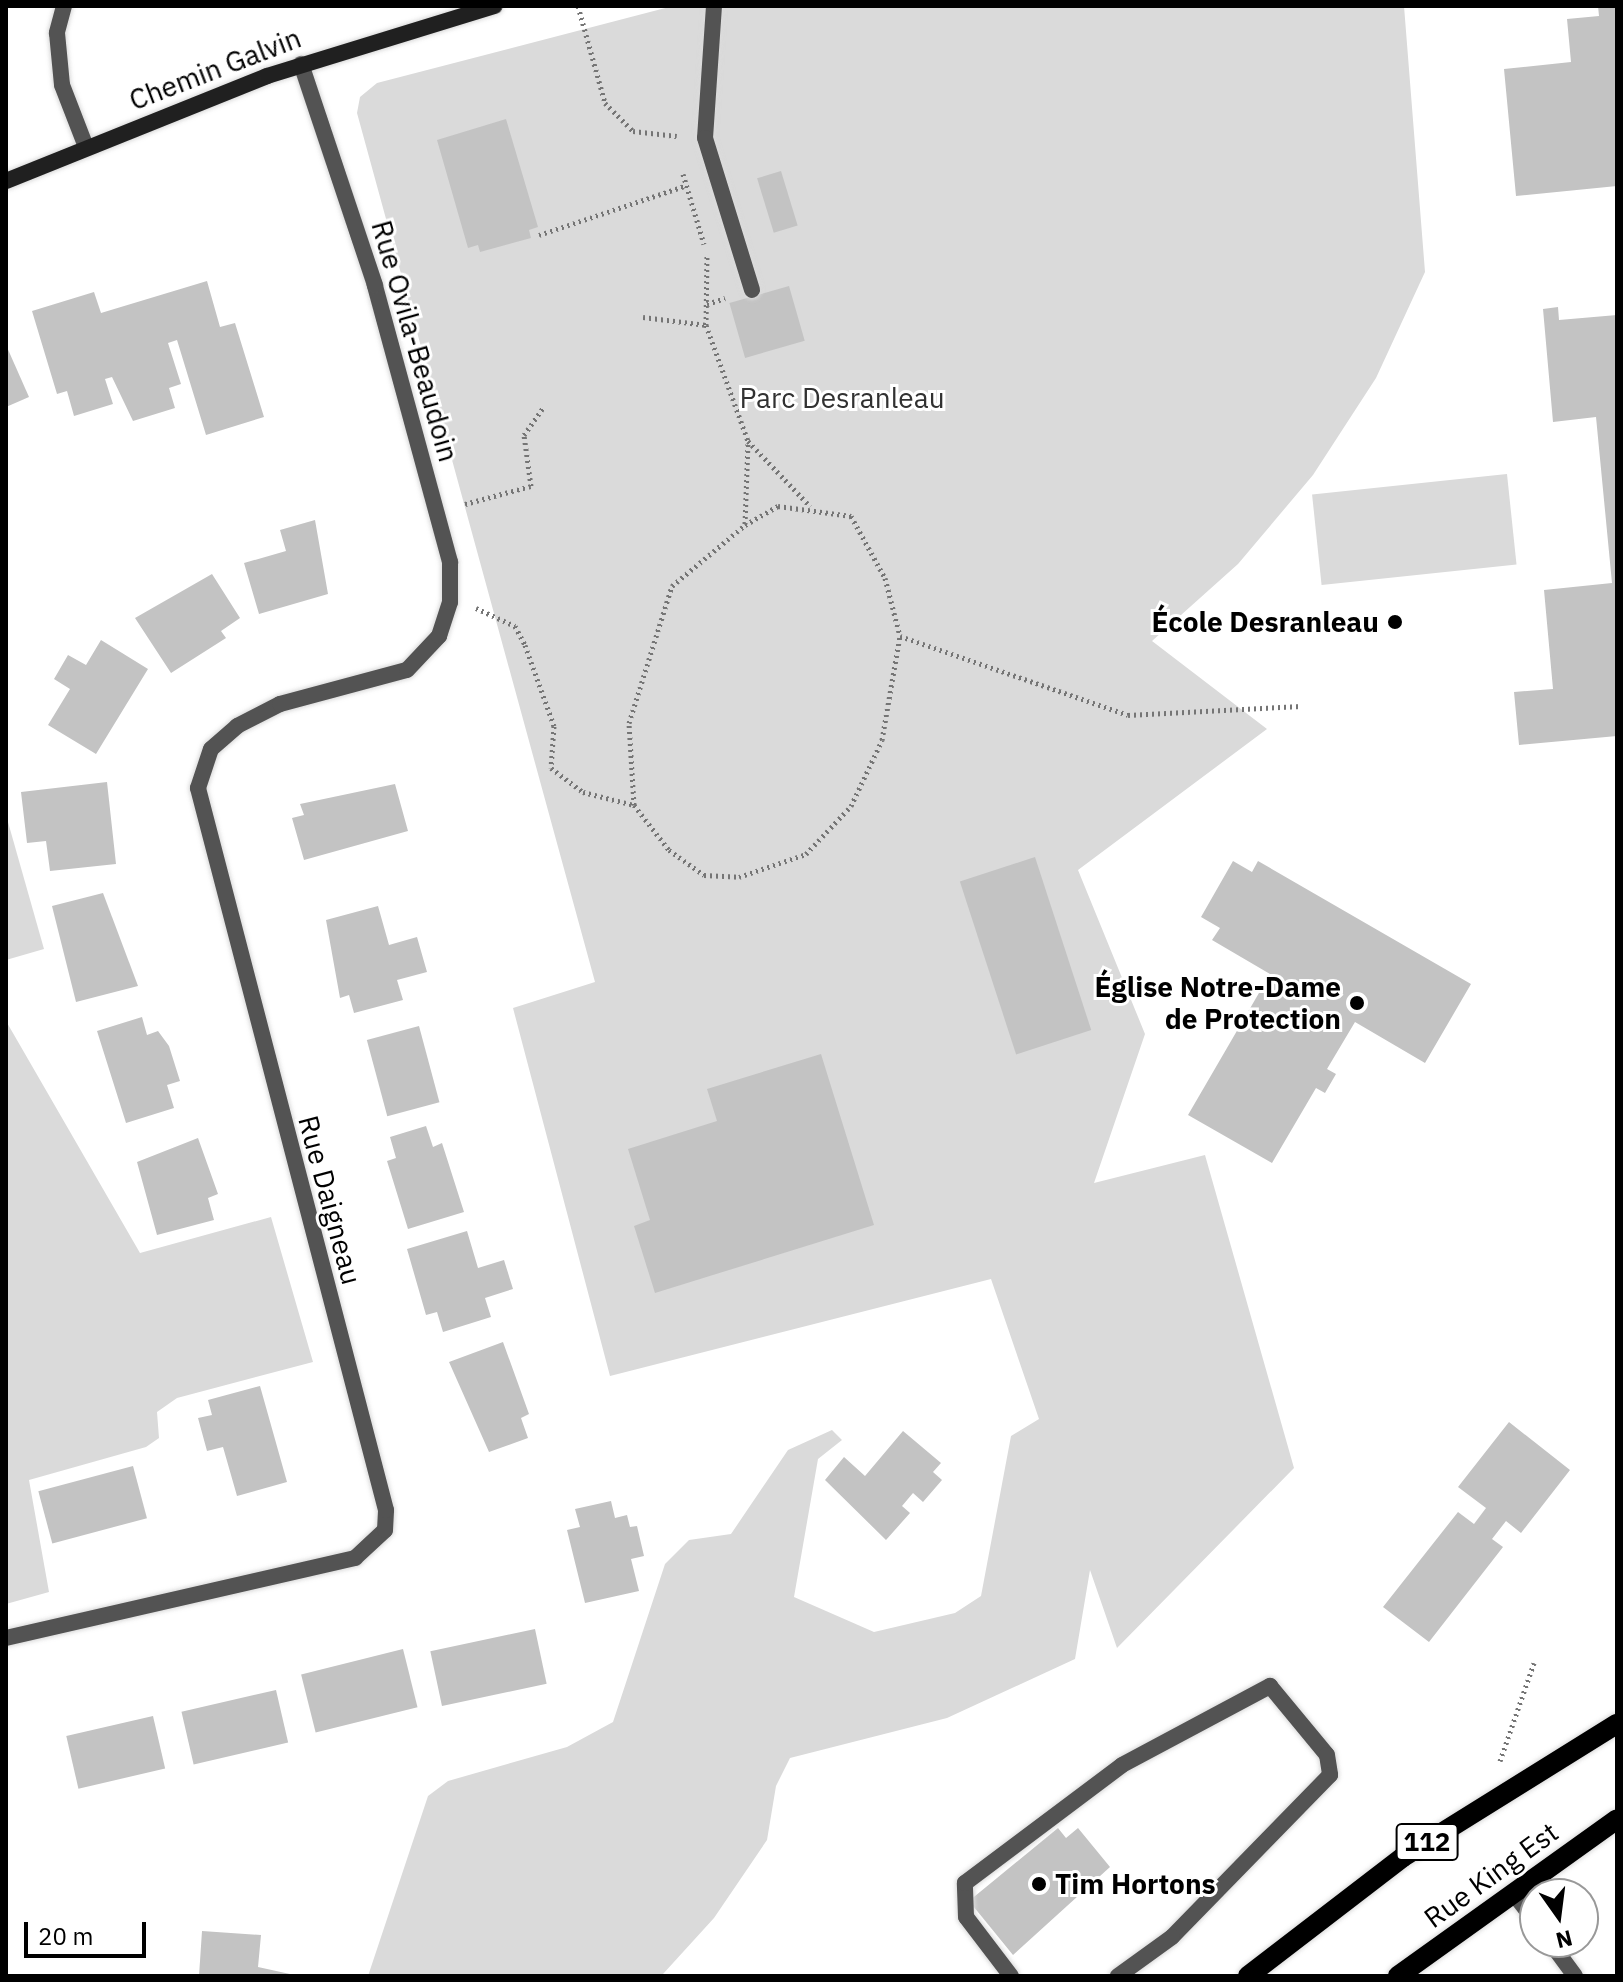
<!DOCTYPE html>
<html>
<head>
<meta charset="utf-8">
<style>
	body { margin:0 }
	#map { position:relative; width:1623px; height:1982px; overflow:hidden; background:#fff; font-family:"IBM Plex Sans",sans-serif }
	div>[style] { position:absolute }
	.green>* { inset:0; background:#dadada; transform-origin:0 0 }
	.building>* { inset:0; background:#c3c3c3; transform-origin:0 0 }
	.path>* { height:5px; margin-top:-2.5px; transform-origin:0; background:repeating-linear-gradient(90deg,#757575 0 2px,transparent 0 6px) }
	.roads { filter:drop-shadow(0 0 2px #dbdbdb) drop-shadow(0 0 2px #dbdbdb) }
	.lane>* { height:16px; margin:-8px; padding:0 8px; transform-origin:8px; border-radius:8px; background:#535353 }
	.street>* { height:16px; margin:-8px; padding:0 8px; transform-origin:8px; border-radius:8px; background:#535353 }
	.secondary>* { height:16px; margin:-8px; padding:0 8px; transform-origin:8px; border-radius:8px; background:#202020 }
	.primary>* { height:20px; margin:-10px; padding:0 10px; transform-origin:10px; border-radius:10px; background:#000 }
	.dots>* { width:22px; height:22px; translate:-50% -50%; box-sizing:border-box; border:4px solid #fff; border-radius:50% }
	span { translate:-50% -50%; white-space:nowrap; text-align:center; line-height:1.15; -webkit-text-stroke:6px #fff; paint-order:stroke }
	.shield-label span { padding:2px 6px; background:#fff; border:2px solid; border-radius:6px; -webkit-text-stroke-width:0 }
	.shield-label { font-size:26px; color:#000; font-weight:700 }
	.street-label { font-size:28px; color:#000 }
	.park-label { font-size:28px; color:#313131 }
	.poi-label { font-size:28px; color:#000; font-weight:700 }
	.right { translate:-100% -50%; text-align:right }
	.left { translate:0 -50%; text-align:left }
	.frame { position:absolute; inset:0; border:8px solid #000; pointer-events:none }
	.north { position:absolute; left:1519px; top:1878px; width:80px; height:80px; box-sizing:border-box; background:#fff; border:2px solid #999; border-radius:50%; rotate:166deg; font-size:22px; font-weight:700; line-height:32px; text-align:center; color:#000 }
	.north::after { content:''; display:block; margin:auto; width:28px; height:36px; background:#000; clip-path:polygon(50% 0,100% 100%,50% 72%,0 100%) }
	.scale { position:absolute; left:24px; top:1922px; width:122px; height:36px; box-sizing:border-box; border:4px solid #000; border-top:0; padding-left:10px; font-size:24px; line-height:28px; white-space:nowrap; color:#000; -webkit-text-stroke:6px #fff; paint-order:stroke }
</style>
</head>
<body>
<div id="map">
	<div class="green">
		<div style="clip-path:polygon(673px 6px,1404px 6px,1425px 272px,1376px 378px,1313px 475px,1238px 564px,1152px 641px,1267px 729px,1078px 870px,1145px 1034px,1094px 1183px,1205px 1155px,1294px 1468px,1117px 1648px,1090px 1570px,1075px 1659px,947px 1718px,790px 1758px,776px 1786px,767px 1840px,714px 1918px,663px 1974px,368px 1976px,428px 1796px,448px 1781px,567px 1747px,613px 1722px,665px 1564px,689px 1540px,731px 1534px,788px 1450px,832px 1430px,842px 1440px,818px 1459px,794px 1597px,874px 1632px,955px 1613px,981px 1596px,1011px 1436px,1039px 1419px,991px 1279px,610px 1376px,513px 1008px,595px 982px,357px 113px,360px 97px,377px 83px)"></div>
		<div style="left:1507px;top:474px;width:91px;height:196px;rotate:84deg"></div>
		<div style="clip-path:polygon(6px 815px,44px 949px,6px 960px)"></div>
		<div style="clip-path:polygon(6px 1021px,140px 1253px,271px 1217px,313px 1362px,177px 1398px,157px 1412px,159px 1438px,146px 1447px,29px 1480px,49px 1592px,6px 1604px)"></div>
	</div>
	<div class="building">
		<div style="clip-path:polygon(1598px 6px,1617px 6px,1617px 186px,1516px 196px,1504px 69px,1571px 62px,1567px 19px,1599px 16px)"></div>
		<div style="clip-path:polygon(506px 119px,538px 227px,529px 230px,531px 238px,480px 252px,478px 245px,468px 248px,437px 140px)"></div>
		<div style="left:781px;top:171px;width:57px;height:25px;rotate:73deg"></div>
		<div style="clip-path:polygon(207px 281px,220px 327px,235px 323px,264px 417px,206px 435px,177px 340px,168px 343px,181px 384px,169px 388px,175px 408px,133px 421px,112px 377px,105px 379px,113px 404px,74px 416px,67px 391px,57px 394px,32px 311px,94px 292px,101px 313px)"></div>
		<div style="left:789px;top:286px;width:57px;height:62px;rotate:74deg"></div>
		<div style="clip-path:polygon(1558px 307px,1559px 320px,1617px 315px,1617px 736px,1519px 745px,1514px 692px,1553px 689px,1544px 590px,1612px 583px,1596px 417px,1553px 422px,1543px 309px)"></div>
		<div style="clip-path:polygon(6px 345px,29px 397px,6px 407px)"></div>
		<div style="clip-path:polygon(315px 520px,328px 594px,259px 614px,244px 563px,286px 551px,280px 530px)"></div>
		<div style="clip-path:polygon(212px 574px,240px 618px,221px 631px,226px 638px,171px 673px,135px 618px)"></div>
		<div style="clip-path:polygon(101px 640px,148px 669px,96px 754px,48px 725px,70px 689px,54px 679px,68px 655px,86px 665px)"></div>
		<div style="clip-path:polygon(107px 782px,116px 864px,50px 871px,46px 841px,27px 843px,21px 792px)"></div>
		<div style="clip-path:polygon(395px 784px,408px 831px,304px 860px,292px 818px,304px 815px,300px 804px)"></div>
		<div style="left:1035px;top:857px;width:182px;height:79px;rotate:72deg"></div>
		<div style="clip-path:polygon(1233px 861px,1252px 872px,1258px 861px,1471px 984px,1425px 1063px,1355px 1022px,1327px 1069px,1336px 1074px,1325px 1093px,1316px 1088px,1272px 1163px,1188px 1115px,1270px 974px,1212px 940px,1220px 928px,1201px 917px)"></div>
		<div style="clip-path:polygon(103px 893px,138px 986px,76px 1002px,52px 906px)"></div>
		<div style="clip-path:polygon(378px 906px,389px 945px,417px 937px,427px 972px,397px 980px,403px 1000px,354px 1013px,349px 995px,340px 998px,326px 920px)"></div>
		<div style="clip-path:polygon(142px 1017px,147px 1035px,158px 1031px,169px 1046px,180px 1081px,167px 1085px,174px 1108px,126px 1123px,97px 1031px)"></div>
		<div style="left:419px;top:1026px;width:79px;height:54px;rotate:75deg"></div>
		<div style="clip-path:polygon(821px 1054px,874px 1225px,655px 1293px,634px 1226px,650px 1220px,628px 1149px,717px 1121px,707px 1089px)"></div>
		<div style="clip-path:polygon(426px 1126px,433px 1147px,442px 1143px,464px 1212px,408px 1229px,387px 1161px,396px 1158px,390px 1137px)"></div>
		<div style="clip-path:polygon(198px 1138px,218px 1194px,208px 1198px,214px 1220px,157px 1235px,137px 1162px)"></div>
		<div style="clip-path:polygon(467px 1231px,478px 1268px,504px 1260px,513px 1289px,485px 1298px,491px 1317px,443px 1332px,437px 1312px,426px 1315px,407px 1249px)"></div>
		<div style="clip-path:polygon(503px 1342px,529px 1414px,521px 1418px,528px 1438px,489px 1452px,449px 1362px)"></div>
		<div style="clip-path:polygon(260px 1386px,287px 1482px,237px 1496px,223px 1447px,207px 1451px,198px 1418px,212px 1415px,208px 1400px)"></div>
		<div style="clip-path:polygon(1509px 1422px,1570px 1470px,1521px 1533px,1506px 1521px,1492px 1539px,1503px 1547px,1429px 1642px,1383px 1607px,1458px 1512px,1474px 1524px,1486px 1508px,1458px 1487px)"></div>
		<div style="clip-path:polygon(903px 1431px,941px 1463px,933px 1472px,942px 1480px,923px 1502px,913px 1493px,902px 1506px,910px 1513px,886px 1540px,825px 1480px,844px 1457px,865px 1476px)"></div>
		<div style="left:133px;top:1466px;width:54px;height:98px;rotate:75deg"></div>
		<div style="clip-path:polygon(611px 1501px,615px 1518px,627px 1515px,630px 1527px,637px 1526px,644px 1556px,631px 1559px,639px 1591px,585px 1603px,567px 1530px,580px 1527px,575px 1509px)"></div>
		<div style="left:535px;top:1629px;width:56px;height:107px;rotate:78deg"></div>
		<div style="left:403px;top:1649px;width:60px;height:105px;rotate:76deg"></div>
		<div style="left:276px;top:1690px;width:54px;height:97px;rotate:77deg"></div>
		<div style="left:153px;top:1716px;width:54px;height:89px;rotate:77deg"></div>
		<div style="clip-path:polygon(1058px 1828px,1066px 1838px,1078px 1828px,1110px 1867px,1013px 1955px,969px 1901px)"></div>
		<div style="clip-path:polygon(202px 1931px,261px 1935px,258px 1967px,299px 1976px,199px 1976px)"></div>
	</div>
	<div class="path">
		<div style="left:578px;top:6px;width:101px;rotate:74.4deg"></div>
		<div style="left:605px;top:103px;width:40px;rotate:45deg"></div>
		<div style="left:633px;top:131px;width:44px;rotate:6.5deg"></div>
		<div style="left:683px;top:174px;width:73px;rotate:73.3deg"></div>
		<div style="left:539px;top:235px;width:154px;rotate:-18.6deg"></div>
		<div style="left:707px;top:304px;width:19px;rotate:-18deg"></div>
		<div style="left:643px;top:317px;width:64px;rotate:7.2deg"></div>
		<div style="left:706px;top:325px;width:123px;rotate:70.1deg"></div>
		<div style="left:748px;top:441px;width:90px;rotate:46.4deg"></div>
		<div style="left:706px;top:325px;width:71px;rotate:-89.2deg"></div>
		<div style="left:465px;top:504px;width:68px;rotate:-15.3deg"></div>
		<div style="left:531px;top:486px;width:51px;rotate:-97.8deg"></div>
		<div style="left:524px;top:435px;width:35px;rotate:-55deg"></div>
		<div style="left:745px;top:524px;width:82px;rotate:-87.9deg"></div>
		<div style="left:476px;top:608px;width:43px;rotate:24.8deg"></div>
		<div style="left:515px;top:626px;width:21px;rotate:62deg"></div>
		<div style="left:525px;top:645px;width:86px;rotate:70.3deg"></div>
		<div style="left:554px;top:726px;width:42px;rotate:94.1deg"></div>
		<div style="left:551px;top:768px;width:40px;rotate:37deg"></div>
		<div style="left:583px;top:792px;width:53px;rotate:14.3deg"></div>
		<div style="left:634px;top:805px;width:57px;rotate:52.1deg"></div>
		<div style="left:669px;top:850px;width:43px;rotate:35.5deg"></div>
		<div style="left:704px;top:875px;width:35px;rotate:3deg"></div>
		<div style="left:739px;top:877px;width:71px;rotate:-18.9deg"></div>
		<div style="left:806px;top:854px;width:66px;rotate:-46.8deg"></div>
		<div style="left:851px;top:806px;width:73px;rotate:-64.8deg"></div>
		<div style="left:882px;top:740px;width:106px;rotate:-80.2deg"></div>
		<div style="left:900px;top:636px;width:241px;rotate:19.1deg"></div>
		<div style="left:1128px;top:715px;width:174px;rotate:-3deg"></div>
		<div style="left:634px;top:805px;width:82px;rotate:-93.5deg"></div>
		<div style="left:629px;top:723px;width:144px;rotate:-72.6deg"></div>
		<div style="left:672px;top:586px;width:95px;rotate:-39.9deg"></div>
		<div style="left:745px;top:525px;width:38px;rotate:-30deg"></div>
		<div style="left:778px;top:506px;width:74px;rotate:7.8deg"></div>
		<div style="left:851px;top:516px;width:71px;rotate:61.3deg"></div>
		<div style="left:885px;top:578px;width:60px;rotate:75.5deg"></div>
		<div style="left:1500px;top:1761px;width:104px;rotate:-70.9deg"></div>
	</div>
	<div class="roads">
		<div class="lane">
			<div style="left:714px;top:6px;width:132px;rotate:93.9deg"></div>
			<div style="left:705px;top:138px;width:159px;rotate:72.8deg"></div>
			<div style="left:1514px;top:1894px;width:34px;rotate:52deg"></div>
			<div style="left:1550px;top:1942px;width:42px;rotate:53.7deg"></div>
			<div style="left:1011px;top:1976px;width:74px;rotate:-127.3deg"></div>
			<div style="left:966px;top:1917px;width:34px;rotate:-92deg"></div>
			<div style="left:965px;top:1883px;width:196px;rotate:-36.9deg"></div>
			<div style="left:1122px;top:1765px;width:168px;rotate:-28.1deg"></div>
			<div style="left:1270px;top:1686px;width:89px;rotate:50.4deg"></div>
			<div style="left:1327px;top:1755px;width:20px;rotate:81deg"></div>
			<div style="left:1330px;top:1775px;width:226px;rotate:134.3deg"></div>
			<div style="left:1172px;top:1937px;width:67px;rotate:144.2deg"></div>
		</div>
		<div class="street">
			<div style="left:64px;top:6px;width:28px;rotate:105deg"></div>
			<div style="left:57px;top:33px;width:52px;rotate:84.5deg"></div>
			<div style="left:62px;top:85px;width:66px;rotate:68.8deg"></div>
			<div style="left:6px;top:1638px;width:358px;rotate:-12.9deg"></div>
			<div style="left:355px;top:1558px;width:41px;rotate:-43deg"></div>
			<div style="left:385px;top:1530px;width:20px;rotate:-87deg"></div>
			<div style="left:386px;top:1510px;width:746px;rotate:-104.6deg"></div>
			<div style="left:198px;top:788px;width:41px;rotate:-71.6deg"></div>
			<div style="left:211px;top:749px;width:35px;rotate:-41deg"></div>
			<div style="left:237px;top:726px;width:48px;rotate:-27.1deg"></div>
			<div style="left:280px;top:704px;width:131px;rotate:-15deg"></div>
			<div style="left:407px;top:670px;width:47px;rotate:-46.7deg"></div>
			<div style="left:439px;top:636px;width:36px;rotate:-72deg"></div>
			<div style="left:450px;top:602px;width:40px;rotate:-90deg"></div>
			<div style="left:450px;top:562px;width:287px;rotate:-105.2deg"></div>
			<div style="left:375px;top:285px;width:233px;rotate:-108.5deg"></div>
		</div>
		<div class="secondary">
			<div style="left:6px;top:181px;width:281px;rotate:-21.9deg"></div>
			<div style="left:267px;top:76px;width:238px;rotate:-17.1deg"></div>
		</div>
		<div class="primary">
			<div style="left:1248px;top:1976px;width:195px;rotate:-37.5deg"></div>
			<div style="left:1403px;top:1857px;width:252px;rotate:-31.9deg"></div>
			<div style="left:1398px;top:1976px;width:269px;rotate:-35.6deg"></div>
		</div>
	</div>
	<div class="dots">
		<div style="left:1395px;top:622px;background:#000"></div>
		<div style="left:1357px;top:1003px;background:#000"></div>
		<div style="left:1039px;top:1884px;background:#000"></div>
	</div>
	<div class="shield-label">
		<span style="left:1427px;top:1842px">112</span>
	</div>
	<div class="street-label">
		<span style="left:215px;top:69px;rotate:-21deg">Chemin Galvin</span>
		<span style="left:415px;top:341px;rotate:74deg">Rue Ovila-Beaudoin</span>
		<span style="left:330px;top:1200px;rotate:75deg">Rue Daigneau</span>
		<span style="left:1491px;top:1875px;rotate:-36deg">Rue King Est</span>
	</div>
	<div class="park-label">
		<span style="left:842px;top:398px">Parc Desranleau</span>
	</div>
	<div class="poi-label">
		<span class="right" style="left:1379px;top:622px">École Desranleau</span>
		<span class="right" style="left:1341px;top:1003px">Église Notre-Dame<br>de Protection</span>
		<span class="left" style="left:1055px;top:1884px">Tim Hortons</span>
	</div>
	<div class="frame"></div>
	<div class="north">N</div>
	<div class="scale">20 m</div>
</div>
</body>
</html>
